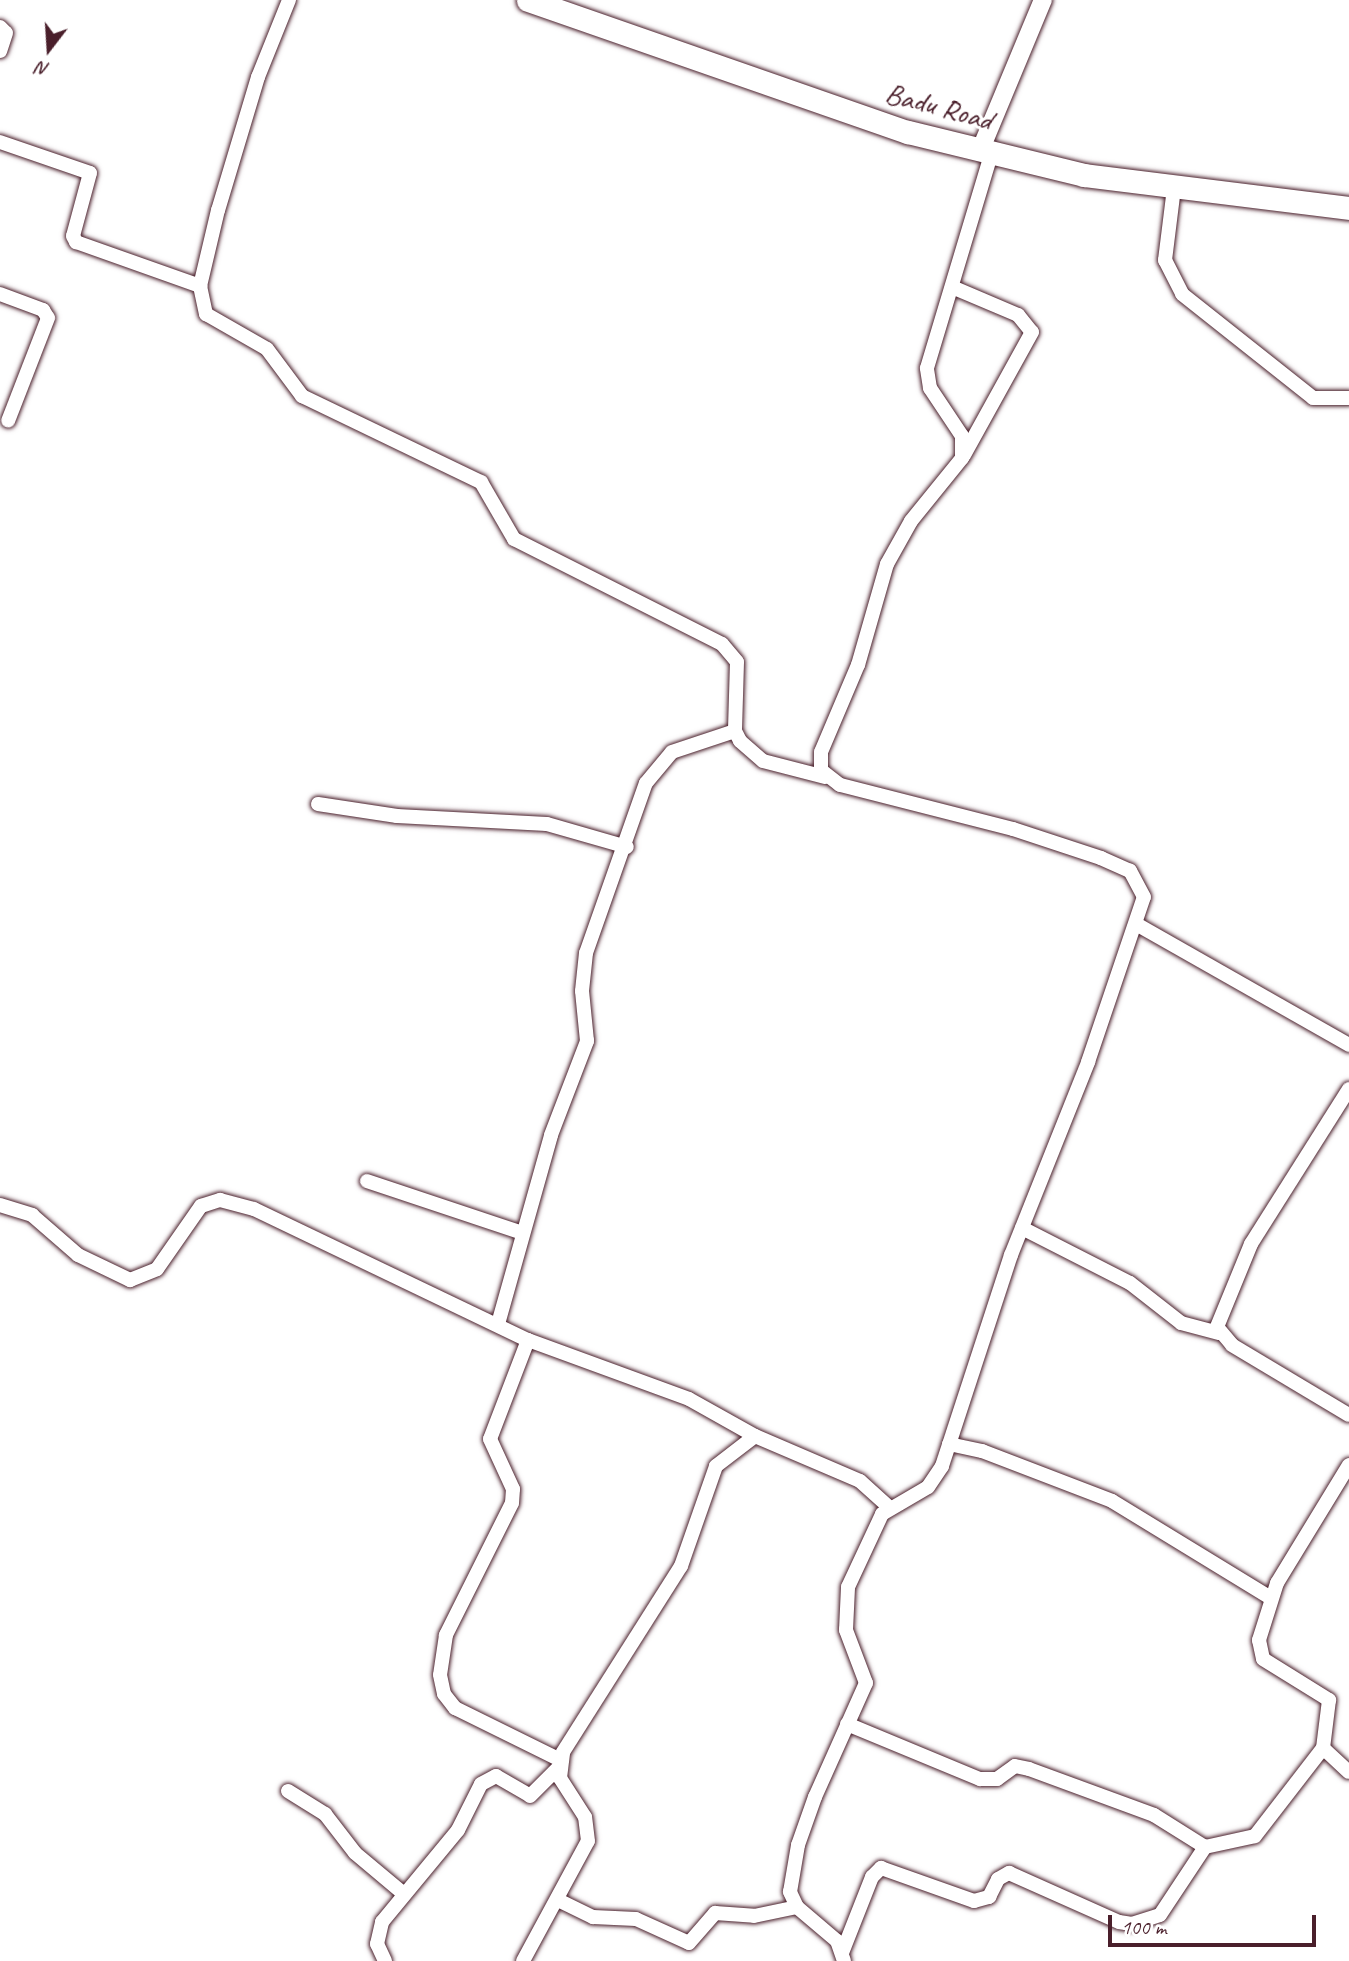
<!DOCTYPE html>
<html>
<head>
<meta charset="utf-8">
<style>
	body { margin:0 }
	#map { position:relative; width:1349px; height:1961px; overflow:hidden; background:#fff; font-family:Caveat,sans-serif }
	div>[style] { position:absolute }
	.roads { filter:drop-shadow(0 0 2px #4a1f2b) drop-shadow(0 0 2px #4a1f2b) }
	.minor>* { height:14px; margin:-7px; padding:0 7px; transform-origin:7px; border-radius:7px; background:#fff }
	.tertiary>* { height:18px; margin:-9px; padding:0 9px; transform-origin:9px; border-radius:9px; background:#fff }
	.primary>* { height:23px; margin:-11.5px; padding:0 11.5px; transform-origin:11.5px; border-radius:11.5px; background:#fff }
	span { translate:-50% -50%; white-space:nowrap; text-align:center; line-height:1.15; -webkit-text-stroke:6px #fff; paint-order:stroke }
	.street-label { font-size:30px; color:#4a1f2b }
	.north { position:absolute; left:14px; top:14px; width:70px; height:70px; -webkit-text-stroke:5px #fff; paint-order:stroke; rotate:197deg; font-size:19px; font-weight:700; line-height:28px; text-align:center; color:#4a1f2b }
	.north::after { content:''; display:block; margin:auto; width:24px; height:32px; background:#4a1f2b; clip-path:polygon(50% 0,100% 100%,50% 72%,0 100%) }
	.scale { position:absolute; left:1108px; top:1915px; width:208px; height:32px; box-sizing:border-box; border:4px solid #4a1f2b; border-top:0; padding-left:9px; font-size:21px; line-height:24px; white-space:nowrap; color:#4a1f2b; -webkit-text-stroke:5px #fff; paint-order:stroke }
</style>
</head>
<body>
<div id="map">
	<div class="roads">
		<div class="minor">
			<div style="left:289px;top:0;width:83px;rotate:111.9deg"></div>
			<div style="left:258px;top:77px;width:139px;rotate:106.7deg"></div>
			<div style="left:218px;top:210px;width:78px;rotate:103.3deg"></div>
			<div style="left:200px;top:286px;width:29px;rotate:78deg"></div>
			<div style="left:206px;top:314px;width:70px;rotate:29.8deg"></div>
			<div style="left:267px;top:349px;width:59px;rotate:53.3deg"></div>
			<div style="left:302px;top:396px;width:199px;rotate:25.7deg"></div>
			<div style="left:481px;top:482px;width:66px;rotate:59.9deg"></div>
			<div style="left:514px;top:539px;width:233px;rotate:26.8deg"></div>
			<div style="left:722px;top:644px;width:23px;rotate:50deg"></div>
			<div style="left:737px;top:662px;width:69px;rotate:91.7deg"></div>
			<div style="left:735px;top:731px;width:11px;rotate:63deg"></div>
			<div style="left:740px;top:741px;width:30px;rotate:41deg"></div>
			<div style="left:763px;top:761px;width:64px;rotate:14.5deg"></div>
			<div style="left:0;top:27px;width:8px;rotate:45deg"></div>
			<div style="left:6px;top:33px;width:19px;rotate:108deg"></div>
			<div style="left:0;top:142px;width:95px;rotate:19deg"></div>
			<div style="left:90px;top:173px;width:65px;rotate:105.1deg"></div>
			<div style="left:73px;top:236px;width:7px;rotate:63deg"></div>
			<div style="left:76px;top:242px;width:132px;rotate:19.5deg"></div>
			<div style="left:1174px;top:188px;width:73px;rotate:97.1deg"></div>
			<div style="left:1165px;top:260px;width:38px;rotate:63deg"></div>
			<div style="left:1182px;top:294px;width:167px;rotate:38.4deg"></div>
			<div style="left:1313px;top:398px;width:36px"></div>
			<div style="left:952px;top:287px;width:72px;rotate:23deg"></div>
			<div style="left:1018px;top:315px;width:22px;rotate:51deg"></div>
			<div style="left:1032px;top:332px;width:141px;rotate:118.9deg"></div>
			<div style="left:0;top:294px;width:46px;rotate:20.4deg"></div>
			<div style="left:43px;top:310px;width:9px;rotate:58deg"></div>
			<div style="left:48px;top:318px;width:110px;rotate:111.2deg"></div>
			<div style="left:318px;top:804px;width:80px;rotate:8.6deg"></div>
			<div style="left:397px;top:816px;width:150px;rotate:3.1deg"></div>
			<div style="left:547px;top:824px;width:83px;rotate:16deg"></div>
			<div style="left:1138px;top:925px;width:243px;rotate:29.6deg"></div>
			<div style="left:1349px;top:1089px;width:183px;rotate:122.3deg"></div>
			<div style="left:1251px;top:1244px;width:90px;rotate:112.3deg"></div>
			<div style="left:1217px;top:1327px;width:23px;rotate:50deg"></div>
			<div style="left:1232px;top:1345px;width:136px;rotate:30.9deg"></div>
			<div style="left:367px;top:1181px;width:163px;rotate:18.5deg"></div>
			<div style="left:0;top:1205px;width:34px;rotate:17deg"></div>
			<div style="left:32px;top:1215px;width:61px;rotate:41deg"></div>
			<div style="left:78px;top:1255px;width:58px;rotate:25.7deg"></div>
			<div style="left:130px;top:1280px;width:29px;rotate:-22deg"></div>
			<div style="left:157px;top:1269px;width:77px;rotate:-55.1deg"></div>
			<div style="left:201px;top:1206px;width:20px;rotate:-18deg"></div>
			<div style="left:220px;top:1200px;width:35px;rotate:15deg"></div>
			<div style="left:254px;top:1209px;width:304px;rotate:25.6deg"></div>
			<div style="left:528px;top:1340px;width:171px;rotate:20.1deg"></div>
			<div style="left:689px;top:1399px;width:76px;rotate:29.3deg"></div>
			<div style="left:755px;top:1436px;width:114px;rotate:23.2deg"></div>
			<div style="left:860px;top:1481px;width:39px;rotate:42deg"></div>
			<div style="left:1022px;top:1228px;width:121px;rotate:27deg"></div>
			<div style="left:1130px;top:1283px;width:65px;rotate:38.1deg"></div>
			<div style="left:1181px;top:1323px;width:39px;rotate:15deg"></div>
			<div style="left:498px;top:1324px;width:196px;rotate:-74.3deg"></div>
			<div style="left:551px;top:1135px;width:101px;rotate:-69deg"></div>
			<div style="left:587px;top:1041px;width:50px;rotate:-95.7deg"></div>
			<div style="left:582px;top:991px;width:38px;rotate:-84deg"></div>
			<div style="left:586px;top:953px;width:180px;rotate:-70.6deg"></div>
			<div style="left:646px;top:783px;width:40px;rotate:-50deg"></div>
			<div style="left:672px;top:752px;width:66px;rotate:-18.4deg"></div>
			<div style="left:528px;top:1340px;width:106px;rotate:111deg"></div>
			<div style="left:490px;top:1439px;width:55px;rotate:65.3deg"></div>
			<div style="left:513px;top:1489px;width:14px;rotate:94deg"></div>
			<div style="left:512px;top:1503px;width:148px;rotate:116.6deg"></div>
			<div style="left:446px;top:1635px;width:40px;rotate:98.5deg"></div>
			<div style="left:440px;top:1675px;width:19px;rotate:78deg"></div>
			<div style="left:444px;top:1694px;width:18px;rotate:52deg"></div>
			<div style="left:455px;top:1708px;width:117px;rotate:26.3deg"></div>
			<div style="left:949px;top:1444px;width:34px;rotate:12deg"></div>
			<div style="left:982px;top:1451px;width:139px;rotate:21deg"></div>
			<div style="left:1112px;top:1501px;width:186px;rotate:31.4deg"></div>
			<div style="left:1349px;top:1465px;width:138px;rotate:121.4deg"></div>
			<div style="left:1277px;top:1583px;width:60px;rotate:107.5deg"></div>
			<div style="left:1259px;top:1640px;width:19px;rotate:78deg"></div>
			<div style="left:1263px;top:1659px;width:78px;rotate:31.8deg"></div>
			<div style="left:1329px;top:1700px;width:48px;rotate:97.1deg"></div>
			<div style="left:1323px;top:1748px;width:35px;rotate:43deg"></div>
			<div style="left:847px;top:1724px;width:144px;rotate:22.5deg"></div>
			<div style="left:980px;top:1779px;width:17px"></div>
			<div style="left:997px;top:1779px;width:22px;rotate:-36deg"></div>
			<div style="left:1015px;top:1766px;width:14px;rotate:12deg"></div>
			<div style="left:1029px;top:1769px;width:133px;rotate:20.2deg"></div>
			<div style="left:1154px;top:1815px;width:60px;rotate:32.1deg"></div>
			<div style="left:288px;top:1791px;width:44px;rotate:31.9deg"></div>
			<div style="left:325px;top:1814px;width:49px;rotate:52.4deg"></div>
			<div style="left:355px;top:1853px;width:64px;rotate:39.9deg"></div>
			<div style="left:560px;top:1901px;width:37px;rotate:26deg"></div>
			<div style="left:593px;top:1917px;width:43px;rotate:2.7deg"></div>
			<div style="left:636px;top:1919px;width:58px;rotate:24.4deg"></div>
			<div style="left:689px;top:1943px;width:40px;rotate:-49deg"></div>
			<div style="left:715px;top:1913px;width:39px;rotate:4deg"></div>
			<div style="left:754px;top:1916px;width:44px;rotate:-11.8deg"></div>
			<div style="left:842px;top:1953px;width:82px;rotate:-68.5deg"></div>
			<div style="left:872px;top:1877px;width:13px;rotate:-45deg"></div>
			<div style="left:881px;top:1868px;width:99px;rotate:19.5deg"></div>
			<div style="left:974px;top:1901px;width:16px;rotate:-15deg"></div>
			<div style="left:989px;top:1897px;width:20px;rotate:-63deg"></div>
			<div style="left:998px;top:1879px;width:13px;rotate:-29deg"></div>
			<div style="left:1009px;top:1873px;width:120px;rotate:24deg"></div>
			<div style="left:1119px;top:1922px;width:13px;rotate:9deg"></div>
			<div style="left:1132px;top:1924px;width:29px;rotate:-18deg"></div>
			<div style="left:1160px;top:1915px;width:82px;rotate:-56.5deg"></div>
			<div style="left:1205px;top:1847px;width:51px;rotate:-12.4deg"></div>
			<div style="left:1255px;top:1836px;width:111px;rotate:-52.3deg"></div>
			<div style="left:385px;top:1961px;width:19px;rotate:-115deg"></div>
			<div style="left:377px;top:1944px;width:23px;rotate:-77deg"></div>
			<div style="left:382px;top:1922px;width:119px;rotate:-50.4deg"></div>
			<div style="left:458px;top:1830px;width:51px;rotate:-63.4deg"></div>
			<div style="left:481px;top:1784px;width:17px;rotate:-28deg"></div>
			<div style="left:496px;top:1776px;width:39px;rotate:30deg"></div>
			<div style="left:530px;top:1796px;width:40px;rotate:-45deg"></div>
			<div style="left:523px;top:1961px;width:136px;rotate:-61.6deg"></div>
			<div style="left:588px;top:1841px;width:24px;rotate:-97deg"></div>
			<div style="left:585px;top:1817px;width:46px;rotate:-122.7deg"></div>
			<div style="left:560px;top:1778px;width:26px;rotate:-83deg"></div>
			<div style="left:563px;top:1752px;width:220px;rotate:-57.6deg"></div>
			<div style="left:681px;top:1566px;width:106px;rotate:-70.7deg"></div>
			<div style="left:716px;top:1466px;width:49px;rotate:-37.6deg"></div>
			<div style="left:844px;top:1961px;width:21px;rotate:-109deg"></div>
			<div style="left:837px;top:1941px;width:52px;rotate:-139.6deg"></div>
			<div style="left:797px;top:1907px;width:17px;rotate:-115deg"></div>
			<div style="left:790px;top:1892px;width:48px;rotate:-80.3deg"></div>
			<div style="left:798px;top:1845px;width:51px;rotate:-70.5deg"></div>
			<div style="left:815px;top:1797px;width:125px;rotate:-65.9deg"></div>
			<div style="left:866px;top:1683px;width:57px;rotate:-110.7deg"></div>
			<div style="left:846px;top:1630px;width:43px;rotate:-87.3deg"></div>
			<div style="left:848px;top:1587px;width:81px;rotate:-65deg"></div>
			<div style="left:882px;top:1514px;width:53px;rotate:-30.4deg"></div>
			<div style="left:928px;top:1487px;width:25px;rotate:-56deg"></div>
			<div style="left:942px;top:1466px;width:222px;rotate:-71.9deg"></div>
			<div style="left:1011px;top:1255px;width:208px;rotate:-68.2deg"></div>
			<div style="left:1088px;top:1062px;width:174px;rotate:-71.3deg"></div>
			<div style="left:1144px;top:897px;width:30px;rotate:-118deg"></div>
			<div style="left:1130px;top:871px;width:32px;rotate:-156deg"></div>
			<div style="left:1101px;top:858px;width:93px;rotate:-161.8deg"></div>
			<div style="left:1013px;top:829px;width:179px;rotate:-165.7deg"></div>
			<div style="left:840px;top:785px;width:24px;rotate:-142deg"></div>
			<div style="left:821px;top:770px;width:18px;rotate:-90deg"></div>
			<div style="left:821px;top:752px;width:95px;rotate:-67deg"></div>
			<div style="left:858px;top:665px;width:105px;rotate:-74deg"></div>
			<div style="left:887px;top:564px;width:49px;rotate:-60.8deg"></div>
			<div style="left:911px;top:521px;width:81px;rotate:-51deg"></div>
			<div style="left:962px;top:458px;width:22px;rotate:-90deg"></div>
			<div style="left:962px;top:436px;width:58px;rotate:-123.7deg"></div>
			<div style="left:930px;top:388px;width:20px;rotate:-99deg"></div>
			<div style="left:927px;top:368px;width:223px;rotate:-73.3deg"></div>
		</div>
		<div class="tertiary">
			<div style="left:980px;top:151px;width:164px;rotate:-67.4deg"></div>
		</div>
		<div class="primary">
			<div style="left:528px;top:0;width:402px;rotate:19.2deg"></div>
			<div style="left:908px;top:132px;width:181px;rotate:13.7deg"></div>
			<div style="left:1084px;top:175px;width:267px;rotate:7.1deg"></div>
		</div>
	</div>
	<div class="street-label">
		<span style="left:939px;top:106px;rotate:15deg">Badu Road</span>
	</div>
	<div class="north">N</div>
	<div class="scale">100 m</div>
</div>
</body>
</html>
